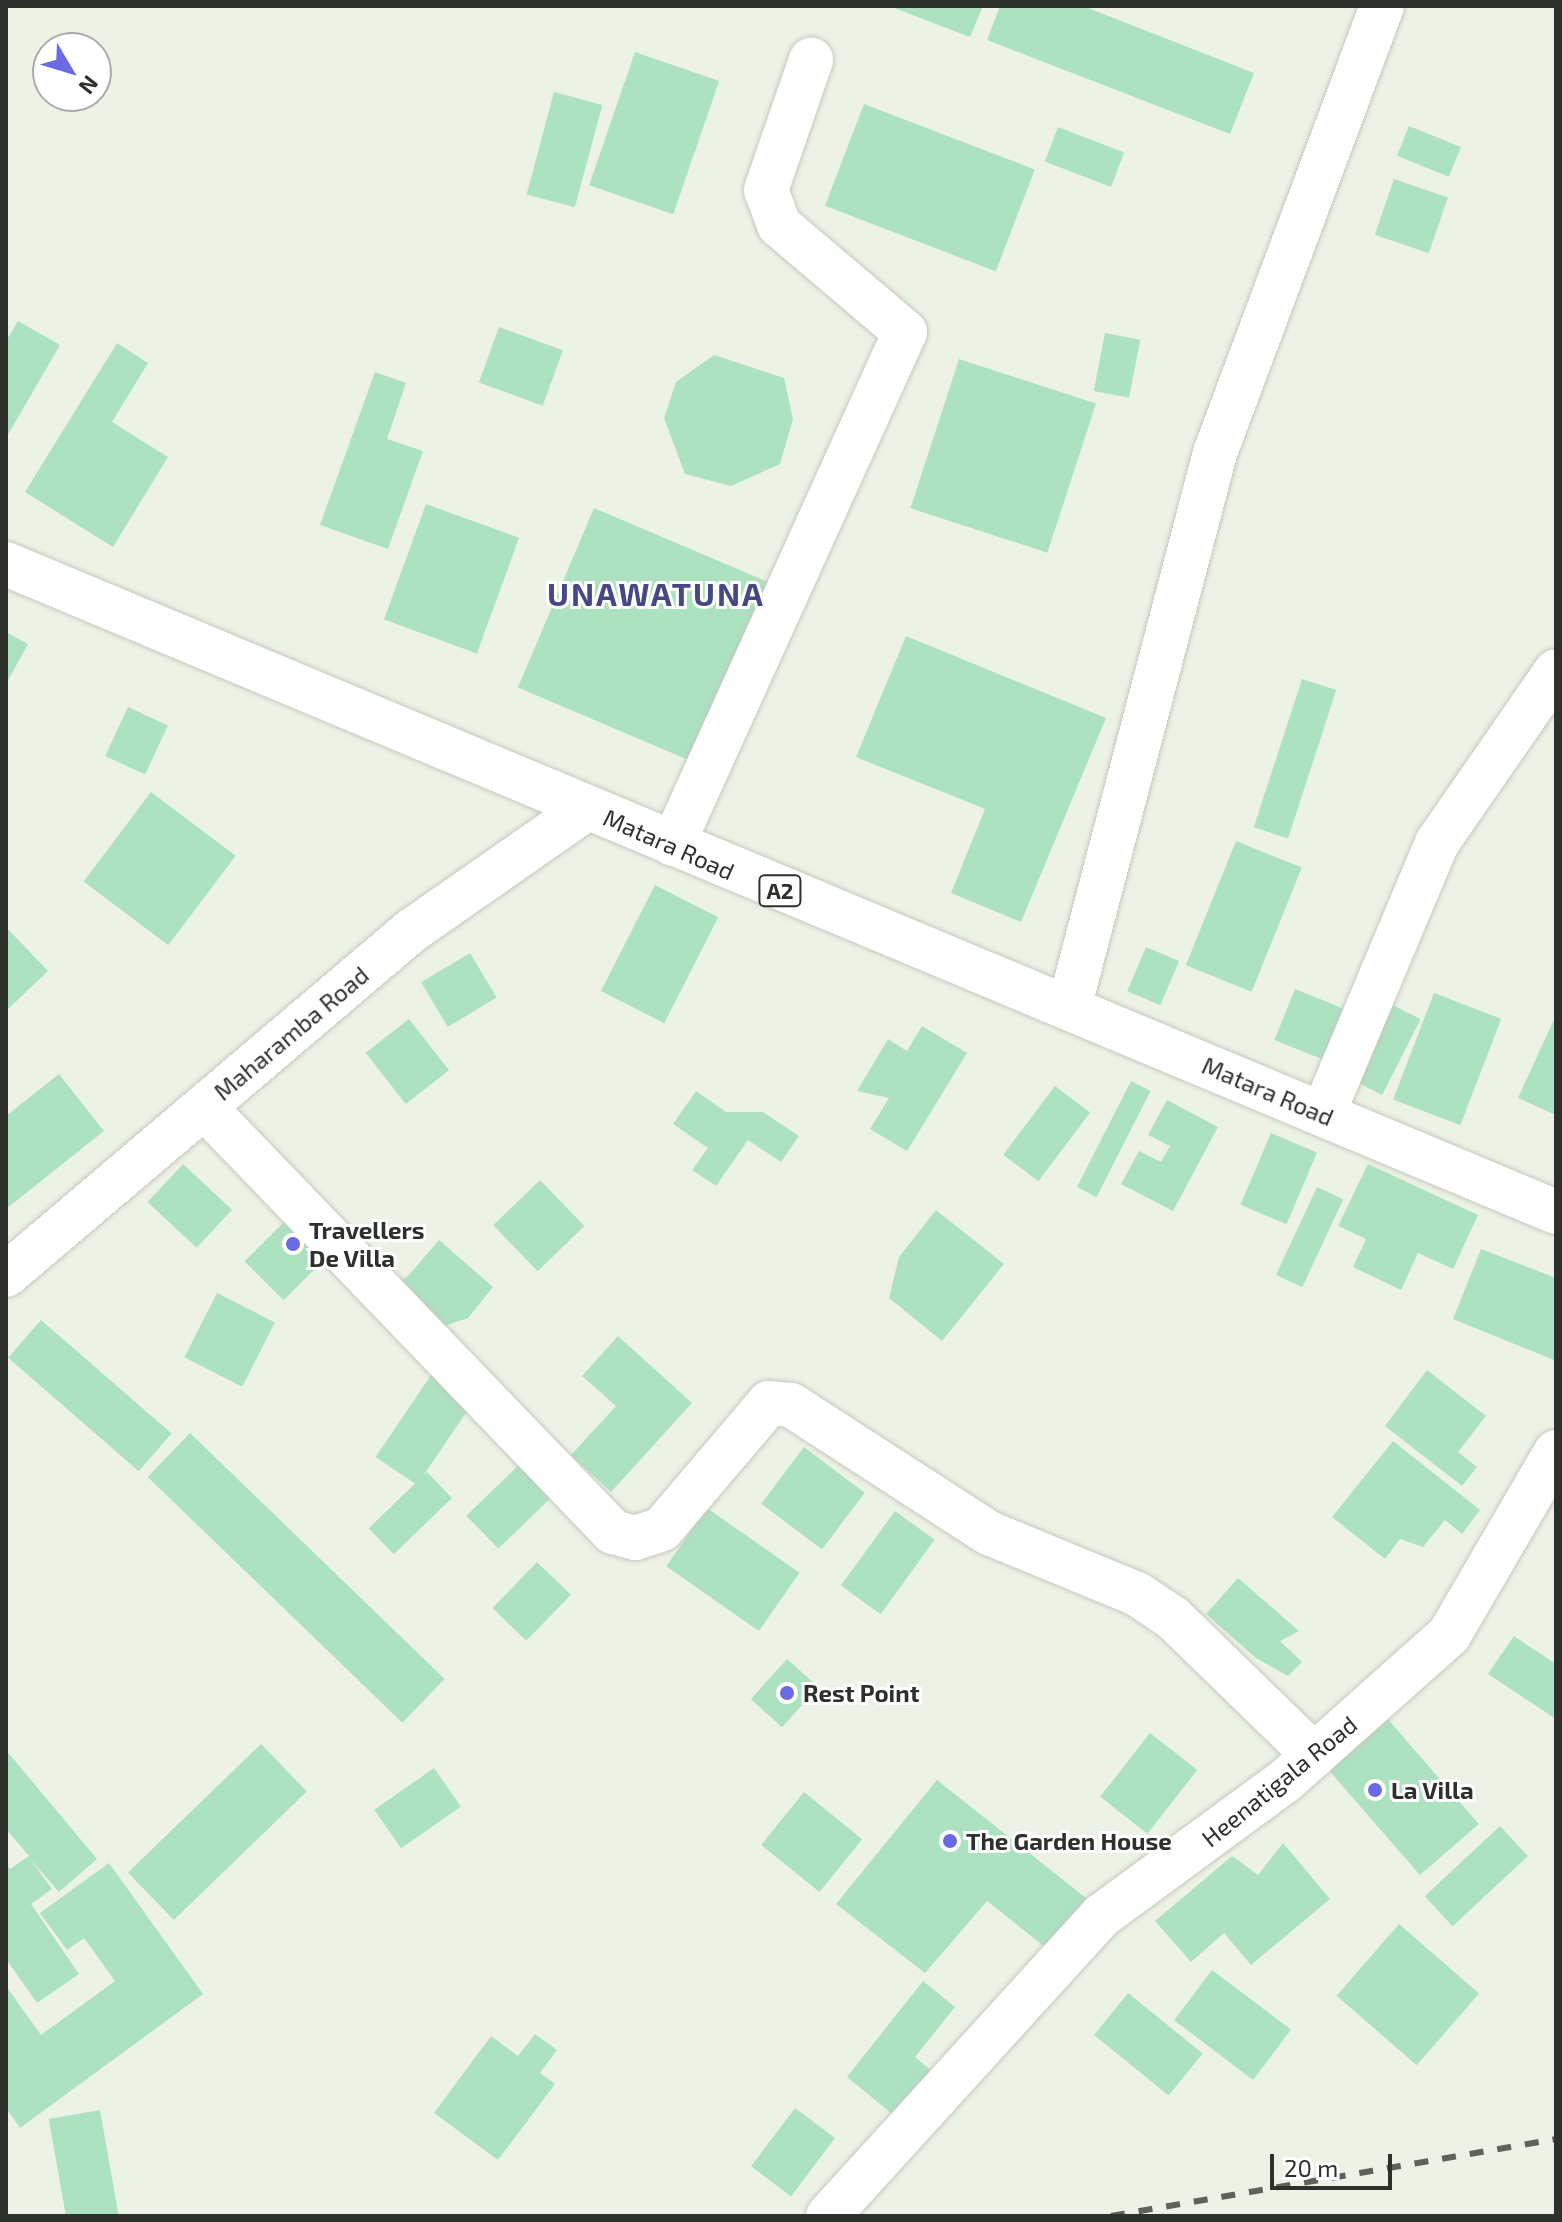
<!DOCTYPE html>
<html>
<head>
<meta charset="utf-8">
<style>
	body { margin:0 }
	#map { position:relative; width:1562px; height:2222px; overflow:hidden; background:#edf2e6; font-family:"Exo 2",sans-serif }
	div>[style] { position:absolute }
	.building>* { inset:0; background:#ade2c1; transform-origin:0 0 }
	.roads { filter:drop-shadow(0 0 2px #c4c9bd) drop-shadow(0 0 2px #c4c9bd) }
	.minor>* { height:44px; margin:-22px; padding:0 22px; transform-origin:22px; border-radius:22px; background:#fff }
	.highway>* { height:44px; margin:-22px; padding:0 22px; transform-origin:22px; border-radius:22px; background:#fff }
	.rail>* { height:6px; margin-top:-3px; transform-origin:0; background:repeating-linear-gradient(90deg,#5f625b 0 14px,transparent 0 28px) }
	.dots>* { width:22px; height:22px; translate:-50% -50%; box-sizing:border-box; border:4px solid #fff; border-radius:50% }
	span { translate:-50% -50%; white-space:nowrap; text-align:center; line-height:1.15; -webkit-text-stroke:6px #fff; paint-order:stroke }
	.shield-label span { padding:2px 6px; background:#fff; border:2px solid; border-radius:6px; -webkit-text-stroke-width:0 }
	.shield-label { font-size:22px; color:#2e302b; font-weight:700 }
	.street-label { font-size:24px; color:#2e302b }
	.poi-label { font-size:24px; color:#2e302b; font-weight:700 }
	.left { translate:0 -50%; text-align:left }
	.district-label { font-size:32px; color:#454885; font-weight:700; letter-spacing:2px }
	.frame { position:absolute; inset:0; border:8px solid #2e302b; pointer-events:none }
	.north { position:absolute; left:32px; top:32px; width:80px; height:80px; box-sizing:border-box; background:#fff; border:2px solid #abacaa; border-radius:50%; rotate:128deg; font-size:22px; font-weight:700; line-height:32px; text-align:center; color:#2e302b }
	.north::after { content:''; display:block; margin:auto; width:28px; height:36px; background:#6a6be4; clip-path:polygon(50% 0,100% 100%,50% 72%,0 100%) }
	.scale { position:absolute; left:1270px; top:2154px; width:122px; height:36px; box-sizing:border-box; border:4px solid #2e302b; border-top:0; padding-left:10px; font-size:24px; line-height:28px; white-space:nowrap; color:#2e302b; -webkit-text-stroke:6px #fff; paint-order:stroke }
</style>
</head>
<body>
<div id="map">
	<div class="building">
		<div style="clip-path:polygon(889px 6px,983px 6px,970px 37px)"></div>
		<div style="clip-path:polygon(1000px 6px,1083px 6px,1254px 73px,1230px 134px,987px 40px)"></div>
		<div style="left:635px;top:52px;width:89px;height:141px;rotate:19deg"></div>
		<div style="left:554px;top:92px;width:50px;height:106px;rotate:15deg"></div>
		<div style="left:864px;top:104px;width:183px;height:109px;rotate:21deg"></div>
		<div style="left:1409px;top:126px;width:56px;height:32px;rotate:22deg"></div>
		<div style="left:1058px;top:127px;width:71px;height:37px;rotate:21deg"></div>
		<div style="left:1394px;top:179px;width:57px;height:59px;rotate:19deg"></div>
		<div style="clip-path:polygon(18px 321px,60px 345px,6px 438px,6px 341px)"></div>
		<div style="left:499px;top:327px;width:68px;height:59px;rotate:20deg"></div>
		<div style="left:1105px;top:333px;width:36px;height:59px;rotate:11deg"></div>
		<div style="clip-path:polygon(117px 343px,148px 363px,112px 422px,168px 457px,113px 547px,25px 492px)"></div>
		<div style="clip-path:polygon(714px 355px,784px 378px,793px 419px,780px 464px,731px 486px,685px 474px,664px 418px,676px 382px)"></div>
		<div style="left:959px;top:359px;width:144px;height:157px;rotate:18deg"></div>
		<div style="clip-path:polygon(375px 372px,406px 383px,387px 439px,423px 451px,388px 549px,320px 525px)"></div>
		<div style="left:426px;top:504px;width:99px;height:123px;rotate:20deg"></div>
		<div style="left:594px;top:508px;width:199px;height:195px;rotate:23deg"></div>
		<div style="clip-path:polygon(6px 632px,28px 644px,6px 684px)"></div>
		<div style="clip-path:polygon(906px 636px,1106px 718px,1021px 922px,951px 893px,985px 809px,856px 757px)"></div>
		<div style="left:1302px;top:679px;width:36px;height:156px;rotate:18deg"></div>
		<div style="left:128px;top:707px;width:44px;height:54px;rotate:25deg"></div>
		<div style="left:151px;top:792px;width:106px;height:112px;rotate:37deg"></div>
		<div style="left:1236px;top:841px;width:71px;height:134px;rotate:22deg"></div>
		<div style="left:655px;top:885px;width:71px;height:119px;rotate:27deg"></div>
		<div style="clip-path:polygon(6px 927px,48px 971px,6px 1011px)"></div>
		<div style="left:1146px;top:947px;width:36px;height:48px;rotate:23deg"></div>
		<div style="left:470px;top:953px;width:52px;height:57px;rotate:59deg"></div>
		<div style="left:1295px;top:989px;width:65px;height:55px;rotate:22deg"></div>
		<div style="left:1434px;top:993px;width:72px;height:114px;rotate:21deg"></div>
		<div style="left:1385px;top:1001px;width:40px;height:85px;rotate:27deg"></div>
		<div style="clip-path:polygon(1556px 1015px,1556px 1115px,1518px 1098px)"></div>
		<div style="left:409px;top:1019px;width:65px;height:55px;rotate:52deg"></div>
		<div style="clip-path:polygon(922px 1026px,967px 1053px,907px 1151px,870px 1129px,889px 1098px,857px 1091px,888px 1039px,907px 1051px)"></div>
		<div style="clip-path:polygon(59px 1074px,104px 1131px,6px 1209px,6px 1116px)"></div>
		<div style="left:1131px;top:1081px;width:22px;height:119px;rotate:27deg"></div>
		<div style="left:1055px;top:1086px;width:44px;height:86px;rotate:37deg"></div>
		<div style="clip-path:polygon(696px 1091px,726px 1112px,763px 1112px,799px 1136px,781px 1162px,748px 1140px,716px 1186px,692px 1170px,708px 1148px,673px 1124px)"></div>
		<div style="clip-path:polygon(1167px 1100px,1218px 1127px,1173px 1211px,1121px 1184px,1139px 1151px,1161px 1162px,1170px 1146px,1148px 1135px)"></div>
		<div style="left:1271px;top:1133px;width:50px;height:78px;rotate:23deg"></div>
		<div style="left:183px;top:1164px;width:67px;height:52px;rotate:43deg"></div>
		<div style="clip-path:polygon(1368px 1164px,1478px 1215px,1453px 1269px,1418px 1253px,1401px 1290px,1353px 1267px,1366px 1239px,1338px 1226px)"></div>
		<div style="left:540px;top:1180px;width:64px;height:65px;rotate:46deg"></div>
		<div style="left:1317px;top:1187px;width:29px;height:97px;rotate:25deg"></div>
		<div style="clip-path:polygon(936px 1210px,1004px 1264px,942px 1341px,889px 1298px,899px 1257px)"></div>
		<div style="left:292px;top:1214px;width:55px;height:67px;rotate:45deg"></div>
		<div style="clip-path:polygon(439px 1240px,493px 1287px,468px 1318px,438px 1328px,386px 1290px,408px 1276px)"></div>
		<div style="clip-path:polygon(1481px 1249px,1556px 1278px,1554px 1360px,1453px 1319px)"></div>
		<div style="left:217px;top:1293px;width:65px;height:72px;rotate:27deg"></div>
		<div style="left:41px;top:1320px;width:173px;height:50px;rotate:41deg"></div>
		<div style="clip-path:polygon(618px 1336px,692px 1403px,611px 1492px,571px 1455px,616px 1406px,582px 1376px)"></div>
		<div style="clip-path:polygon(1427px 1370px,1486px 1416px,1458px 1452px,1477px 1467px,1462px 1486px,1385px 1426px)"></div>
		<div style="left:431px;top:1375px;width:50px;height:99px;rotate:34deg"></div>
		<div style="left:190px;top:1433px;width:354px;height:61px;rotate:44deg"></div>
		<div style="clip-path:polygon(1393px 1441px,1480px 1510px,1462px 1534px,1445px 1520px,1423px 1547px,1400px 1539px,1385px 1559px,1332px 1517px)"></div>
		<div style="left:804px;top:1447px;width:76px;height:71px;rotate:37deg"></div>
		<div style="left:526px;top:1458px;width:46px;height:83px;rotate:46deg"></div>
		<div style="left:427px;top:1472px;width:36px;height:81px;rotate:46deg"></div>
		<div style="left:707px;top:1508px;width:113px;height:71px;rotate:35deg"></div>
		<div style="left:895px;top:1511px;width:49px;height:92px;rotate:36deg"></div>
		<div style="left:537px;top:1562px;width:47px;height:64px;rotate:44deg"></div>
		<div style="clip-path:polygon(1238px 1578px,1299px 1631px,1280px 1641px,1302px 1662px,1288px 1676px,1256px 1658px,1206px 1614px)"></div>
		<div style="clip-path:polygon(1514px 1636px,1556px 1664px,1556px 1719px,1488px 1674px)"></div>
		<div style="left:787px;top:1659px;width:42px;height:54px;rotate:42deg"></div>
		<div style="left:1385px;top:1716px;width:143px;height:78px;rotate:49deg"></div>
		<div style="left:1150px;top:1733px;width:60px;height:81px;rotate:38deg"></div>
		<div style="left:261px;top:1744px;width:66px;height:185px;rotate:46deg"></div>
		<div style="clip-path:polygon(6px 1750px,97px 1859px,59px 1892px,31px 1860px,52px 1889px,31px 1904px,79px 1974px,37px 2003px,6px 1959px,6px 1863px,10px 1869px,29px 1856px,6px 1829px)"></div>
		<div style="left:434px;top:1768px;width:47px;height:73px;rotate:55deg"></div>
		<div style="clip-path:polygon(937px 1780px,1096px 1906px,1055px 1955px,987px 1901px,925px 1973px,836px 1904px)"></div>
		<div style="left:804px;top:1792px;width:75px;height:68px;rotate:39deg"></div>
		<div style="left:1500px;top:1826px;width:41px;height:103px;rotate:47deg"></div>
		<div style="clip-path:polygon(1283px 1843px,1330px 1899px,1251px 1965px,1224px 1933px,1191px 1962px,1155px 1921px,1232px 1856px,1258px 1875px)"></div>
		<div style="clip-path:polygon(109px 1863px,203px 1994px,20px 2128px,6px 2108px,6px 1986px,41px 2035px,115px 1981px,84px 1938px,67px 1950px,40px 1913px)"></div>
		<div style="left:1399px;top:1924px;width:106px;height:95px;rotate:41deg"></div>
		<div style="left:1212px;top:1970px;width:99px;height:63px;rotate:37deg"></div>
		<div style="clip-path:polygon(923px 1981px,955px 2007px,915px 2057px,939px 2077px,902px 2122px,847px 2077px)"></div>
		<div style="left:1128px;top:1993px;width:96px;height:54px;rotate:39deg"></div>
		<div style="clip-path:polygon(535px 2034px,557px 2050px,540px 2073px,555px 2084px,498px 2160px,434px 2113px,491px 2036px,518px 2056px)"></div>
		<div style="left:795px;top:2108px;width:50px;height:73px;rotate:37deg"></div>
		<div style="left:100px;top:2110px;width:108px;height:52px;rotate:80deg"></div>
	</div>
	<div class="roads">
		<div class="minor">
			<div style="left:673px;top:844px;width:562px;rotate:-65.62deg"></div>
			<div style="left:905px;top:332px;width:165px;rotate:-139.7deg"></div>
			<div style="left:779px;top:225px;width:37px;rotate:-110deg"></div>
			<div style="left:766px;top:190px;width:138px;rotate:-70.9deg"></div>
			<div style="left:1069px;top:1008px;width:574px;rotate:-75.26deg"></div>
			<div style="left:1215px;top:453px;width:477px;rotate:-69.5deg"></div>
			<div style="left:204px;top:1107px;width:590px;rotate:46.1deg"></div>
			<div style="left:613px;top:1532px;width:23px;rotate:15deg"></div>
			<div style="left:635px;top:1538px;width:28px;rotate:-18deg"></div>
			<div style="left:662px;top:1529px;width:165px;rotate:-49.7deg"></div>
			<div style="left:769px;top:1403px;width:22px;rotate:5deg"></div>
			<div style="left:791px;top:1405px;width:236px;rotate:32.9deg"></div>
			<div style="left:989px;top:1533px;width:160px;rotate:22.4deg"></div>
			<div style="left:1137px;top:1594px;width:43px;rotate:33.7deg"></div>
			<div style="left:1173px;top:1618px;width:197px;rotate:44.2deg"></div>
			<div style="left:1323px;top:1114px;width:294px;rotate:-67.2deg"></div>
			<div style="left:1437px;top:843px;width:209px;rotate:-55.3deg"></div>
			<div style="left:6px;top:1275px;width:531px;rotate:-40.34deg"></div>
			<div style="left:411px;top:931px;width:215px;rotate:-34.9deg"></div>
			<div style="left:828px;top:2216px;width:406px;rotate:-47.7deg"></div>
			<div style="left:1101px;top:1916px;width:228px;rotate:-36.3deg"></div>
			<div style="left:1285px;top:1781px;width:220px;rotate:-41.7deg"></div>
			<div style="left:1449px;top:1635px;width:212px;rotate:-59.7deg"></div>
		</div>
		<div class="highway">
			<div style="left:6px;top:564px;width:1680px;rotate:22.69deg"></div>
		</div>
	</div>
	<div class="rail">
		<div style="left:1111px;top:2216px;width:452px;rotate:-9.8deg"></div>
	</div>
	<div class="dots">
		<div style="left:293px;top:1244px;background:#6a6be4"></div>
		<div style="left:787px;top:1693px;background:#6a6be4"></div>
		<div style="left:1375px;top:1790px;background:#6a6be4"></div>
		<div style="left:950px;top:1841px;background:#6a6be4"></div>
	</div>
	<div class="shield-label">
		<span style="left:780px;top:891px">A2</span>
	</div>
	<div class="street-label">
		<span style="left:669px;top:844px;rotate:24deg">Matara Road</span>
		<span style="left:291px;top:1033px;rotate:-40deg">Maharamba Road</span>
		<span style="left:1268px;top:1091px;rotate:23deg">Matara Road</span>
		<span style="left:1279px;top:1781px;rotate:-39deg">Heenatigala Road</span>
	</div>
	<div class="poi-label">
		<span class="left" style="left:309px;top:1244px">Travellers<br>De Villa</span>
		<span class="left" style="left:803px;top:1693px">Rest Point</span>
		<span class="left" style="left:1391px;top:1790px">La Villa</span>
		<span class="left" style="left:966px;top:1841px">The Garden House</span>
	</div>
	<div class="district-label">
		<span style="left:656px;top:593px">UNAWATUNA</span>
	</div>
	<div class="frame"></div>
	<div class="north">N</div>
	<div class="scale">20 m</div>
</div>
</body>
</html>
